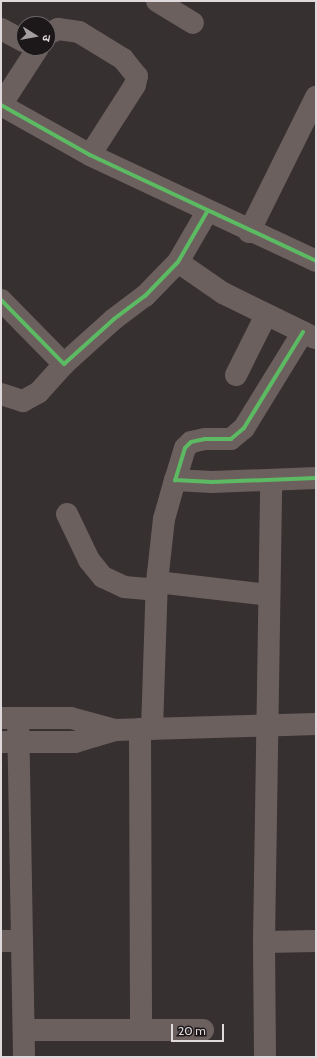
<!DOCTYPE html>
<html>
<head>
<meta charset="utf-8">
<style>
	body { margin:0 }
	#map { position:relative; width:317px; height:1058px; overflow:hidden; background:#363031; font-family:Cabin,"Noto Sans Devanagari",sans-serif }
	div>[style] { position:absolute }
	.minor>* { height:22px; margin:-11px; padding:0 11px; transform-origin:11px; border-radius:11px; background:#6c605e }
	.cycleway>* { height:4px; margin:-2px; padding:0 2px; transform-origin:2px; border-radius:2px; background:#5cba63 }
	span { translate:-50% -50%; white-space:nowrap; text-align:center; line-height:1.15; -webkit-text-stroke:3px #1c1719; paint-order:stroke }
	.frame { position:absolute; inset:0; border:2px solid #e0d9db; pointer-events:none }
	.north { position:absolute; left:16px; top:16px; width:40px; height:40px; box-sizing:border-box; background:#1c1719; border:1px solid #6a6567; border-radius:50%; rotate:101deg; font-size:11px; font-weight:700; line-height:16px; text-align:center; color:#e0d9db }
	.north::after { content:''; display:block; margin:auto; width:14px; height:18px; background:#a49ea0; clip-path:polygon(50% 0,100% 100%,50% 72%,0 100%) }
	.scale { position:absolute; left:171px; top:1024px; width:53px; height:18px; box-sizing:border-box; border:2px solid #e0d9db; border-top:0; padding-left:5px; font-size:12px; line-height:14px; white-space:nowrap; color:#e0d9db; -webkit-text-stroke:3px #1c1719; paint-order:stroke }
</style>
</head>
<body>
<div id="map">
	<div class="minor">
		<div style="left:157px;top:1px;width:42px;rotate:31.4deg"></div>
		<div style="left:1px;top:29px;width:26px;rotate:28deg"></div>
		<div style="left:48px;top:34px;width:11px;rotate:-27deg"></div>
		<div style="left:58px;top:29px;width:21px;rotate:8deg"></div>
		<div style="left:79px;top:32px;width:52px;rotate:31.5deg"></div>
		<div style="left:123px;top:59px;width:22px;rotate:51deg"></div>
		<div style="left:137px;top:76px;width:9px;rotate:103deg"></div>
		<div style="left:135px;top:85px;width:83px;rotate:122.7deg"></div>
		<div style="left:1px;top:105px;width:102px;rotate:29.3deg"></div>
		<div style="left:90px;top:155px;width:250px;rotate:25.1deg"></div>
		<div style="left:1px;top:105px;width:68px;rotate:-57deg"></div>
		<div style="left:249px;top:232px;width:151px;rotate:-63.6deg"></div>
		<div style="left:178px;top:262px;width:55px;rotate:34.6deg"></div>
		<div style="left:223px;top:293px;width:102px;rotate:26.1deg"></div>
		<div style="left:1px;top:300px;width:90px;rotate:45.5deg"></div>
		<div style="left:303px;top:332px;width:113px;rotate:121.6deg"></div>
		<div style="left:244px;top:428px;width:17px;rotate:140deg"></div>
		<div style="left:231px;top:439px;width:26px;rotate:180deg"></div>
		<div style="left:205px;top:439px;width:14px;rotate:168deg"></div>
		<div style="left:191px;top:442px;width:8px;rotate:135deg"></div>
		<div style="left:185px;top:448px;width:34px;rotate:107deg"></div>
		<div style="left:175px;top:480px;width:37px;rotate:3deg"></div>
		<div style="left:212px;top:482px;width:104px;rotate:-2.2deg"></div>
		<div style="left:236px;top:375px;width:67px;rotate:-63.4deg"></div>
		<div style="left:1px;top:394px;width:23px;rotate:18deg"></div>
		<div style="left:23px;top:401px;width:18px;rotate:-29deg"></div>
		<div style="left:39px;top:392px;width:38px;rotate:-48deg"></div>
		<div style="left:64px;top:364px;width:67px;rotate:-42deg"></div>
		<div style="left:114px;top:319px;width:39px;rotate:-37deg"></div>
		<div style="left:145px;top:296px;width:47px;rotate:-45.9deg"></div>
		<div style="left:178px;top:262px;width:58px;rotate:-59.9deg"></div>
		<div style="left:67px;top:514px;width:51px;rotate:64.4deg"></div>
		<div style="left:89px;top:560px;width:22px;rotate:51deg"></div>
		<div style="left:103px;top:577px;width:23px;rotate:25deg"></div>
		<div style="left:124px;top:587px;width:32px;rotate:5deg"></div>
		<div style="left:157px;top:582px;width:113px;rotate:6.6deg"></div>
		<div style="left:1px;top:718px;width:70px"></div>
		<div style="left:71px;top:718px;width:46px;rotate:15.3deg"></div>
		<div style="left:140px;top:729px;width:300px;rotate:89.8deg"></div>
		<div style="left:152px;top:729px;width:147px;rotate:-88.1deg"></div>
		<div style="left:157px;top:582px;width:63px;rotate:-83.7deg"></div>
		<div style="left:164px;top:519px;width:41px;rotate:-74.2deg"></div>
		<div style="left:1px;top:742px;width:74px"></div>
		<div style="left:75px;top:742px;width:42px;rotate:-16.7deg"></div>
		<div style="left:115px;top:730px;width:201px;rotate:-1.7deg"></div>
		<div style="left:1px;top:941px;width:21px"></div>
		<div style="left:22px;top:941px;width:223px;rotate:-91deg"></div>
		<div style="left:22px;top:941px;width:116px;rotate:89deg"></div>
		<div style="left:264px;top:942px;width:52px;rotate:-1.1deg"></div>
		<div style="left:24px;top:1030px;width:179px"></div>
		<div style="left:265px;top:1057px;width:115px;rotate:-90.5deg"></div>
		<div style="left:264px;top:942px;width:462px;rotate:-89.1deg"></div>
	</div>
	<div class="cycleway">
		<div style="left:1px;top:105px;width:102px;rotate:29.3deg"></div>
		<div style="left:90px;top:155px;width:250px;rotate:25.1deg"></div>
		<div style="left:1px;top:300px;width:90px;rotate:45.5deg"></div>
		<div style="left:64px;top:364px;width:67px;rotate:-42deg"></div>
		<div style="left:114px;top:319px;width:39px;rotate:-37deg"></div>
		<div style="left:145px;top:296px;width:47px;rotate:-45.9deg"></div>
		<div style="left:178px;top:262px;width:58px;rotate:-59.9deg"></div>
		<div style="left:303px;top:332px;width:113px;rotate:121.6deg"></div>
		<div style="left:244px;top:428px;width:17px;rotate:140deg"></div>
		<div style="left:231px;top:439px;width:26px;rotate:180deg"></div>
		<div style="left:205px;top:439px;width:14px;rotate:168deg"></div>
		<div style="left:191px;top:442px;width:8px;rotate:135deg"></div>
		<div style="left:185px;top:448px;width:34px;rotate:107deg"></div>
		<div style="left:175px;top:480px;width:37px;rotate:3deg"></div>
		<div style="left:212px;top:482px;width:104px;rotate:-2.2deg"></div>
	</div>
	<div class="frame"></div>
	<div class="north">उ</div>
	<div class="scale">20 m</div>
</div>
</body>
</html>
